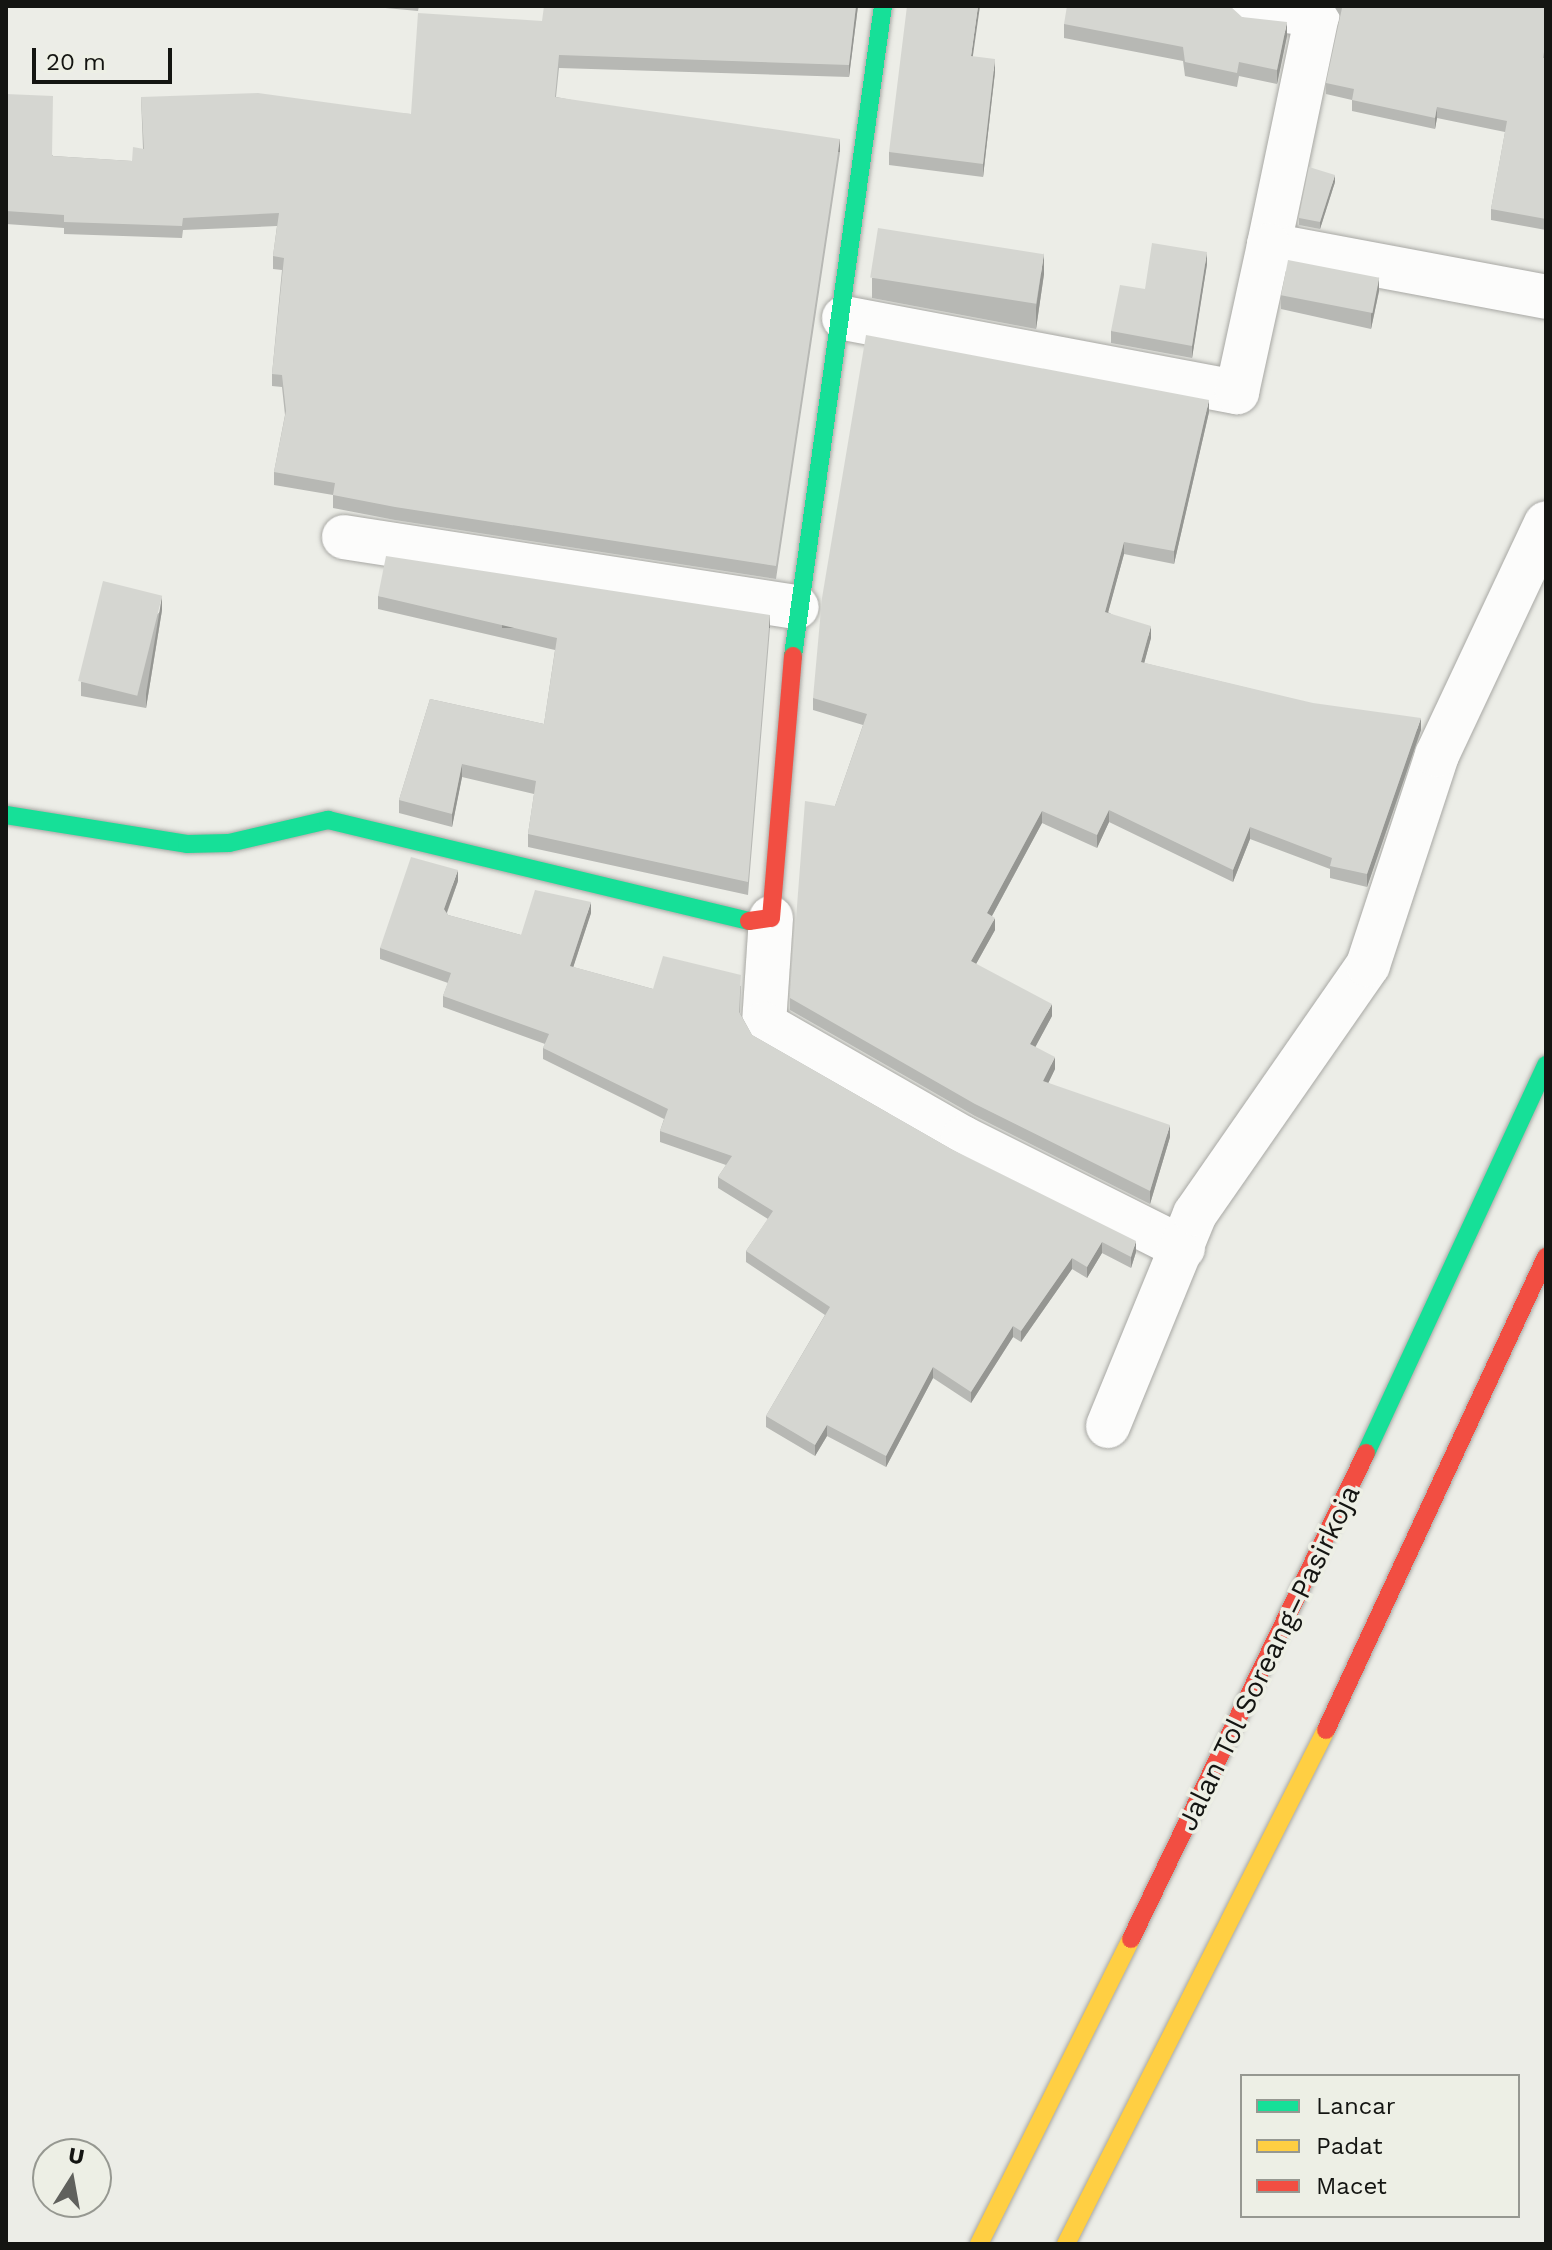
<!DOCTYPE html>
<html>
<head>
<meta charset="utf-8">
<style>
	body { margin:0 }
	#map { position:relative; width:1552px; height:2250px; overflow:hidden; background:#ecede7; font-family:"Work Sans",sans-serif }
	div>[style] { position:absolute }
	.roads { filter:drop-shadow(0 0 2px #a8a8a4) drop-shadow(0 0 2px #a8a8a4) }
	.street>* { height:44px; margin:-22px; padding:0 22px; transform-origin:22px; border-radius:22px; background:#fcfcfb }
	.fast>* { height:18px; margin:-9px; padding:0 9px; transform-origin:9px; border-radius:9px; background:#16e098 }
	.slow>* { height:18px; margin:-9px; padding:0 9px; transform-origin:9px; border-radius:9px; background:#ffcf43 }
	.jam>* { height:18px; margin:-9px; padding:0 9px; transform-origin:9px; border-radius:9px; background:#f24e42 }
	.wall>* { inset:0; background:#b7b8b4 }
	.shaded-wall>* { inset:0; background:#959692; transform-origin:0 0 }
	.building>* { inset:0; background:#d5d6d1; transform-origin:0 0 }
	span { translate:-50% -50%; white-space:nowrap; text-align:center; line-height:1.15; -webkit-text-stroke:7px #edefe5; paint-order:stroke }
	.street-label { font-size:28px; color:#141512 }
	.frame { position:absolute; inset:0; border:8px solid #141512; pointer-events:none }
	.legend { position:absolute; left:1240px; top:2074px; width:280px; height:144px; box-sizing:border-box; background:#edefe5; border:2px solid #969891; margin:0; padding:10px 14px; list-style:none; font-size:24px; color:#141512 }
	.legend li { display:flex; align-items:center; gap:16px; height:40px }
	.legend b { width:40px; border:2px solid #969891 }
	.north { position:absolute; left:32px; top:2138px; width:80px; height:80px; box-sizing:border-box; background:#edefe5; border:2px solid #969891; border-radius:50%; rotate:11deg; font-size:22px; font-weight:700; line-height:32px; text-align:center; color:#141512 }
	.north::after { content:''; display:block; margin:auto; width:28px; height:36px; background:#60615d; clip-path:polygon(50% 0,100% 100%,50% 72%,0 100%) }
	.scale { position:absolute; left:32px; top:48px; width:140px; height:36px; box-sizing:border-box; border:4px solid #141512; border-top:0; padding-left:10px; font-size:24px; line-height:28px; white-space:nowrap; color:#141512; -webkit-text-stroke:6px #edefe5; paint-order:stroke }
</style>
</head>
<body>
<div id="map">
	<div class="roads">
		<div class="street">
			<div style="left:1246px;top:6px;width:72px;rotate:7.2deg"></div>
			<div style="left:1317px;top:15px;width:235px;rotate:101.8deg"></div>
			<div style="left:1269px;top:245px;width:282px;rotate:10.6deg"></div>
			<div style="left:844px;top:318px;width:400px;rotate:10.7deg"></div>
			<div style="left:1237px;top:392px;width:150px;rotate:-77.7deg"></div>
			<div style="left:344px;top:537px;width:458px;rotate:8.8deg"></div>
			<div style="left:771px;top:918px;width:106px;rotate:93.8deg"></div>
			<div style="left:764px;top:1024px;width:229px;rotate:29.8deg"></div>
			<div style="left:963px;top:1138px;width:246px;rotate:26.6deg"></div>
			<div style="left:1108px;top:1426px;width:229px;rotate:-67.7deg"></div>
			<div style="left:1195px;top:1214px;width:303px;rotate:-55.2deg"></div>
			<div style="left:1368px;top:965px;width:221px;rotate:-71.8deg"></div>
			<div style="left:1437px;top:755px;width:256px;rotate:-64.8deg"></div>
		</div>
		<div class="fast">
			<div style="left:793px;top:656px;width:656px;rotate:-82.12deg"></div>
			<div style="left:6px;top:815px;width:183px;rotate:9.1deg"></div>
			<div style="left:187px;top:844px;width:42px;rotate:-1.4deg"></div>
			<div style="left:229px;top:843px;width:102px;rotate:-13.1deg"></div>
			<div style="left:328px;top:820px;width:433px;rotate:13.5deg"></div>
			<div style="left:1366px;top:1453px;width:428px;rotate:-65.1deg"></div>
		</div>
		<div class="slow">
			<div style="left:979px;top:2244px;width:341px;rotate:-63.5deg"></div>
			<div style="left:1066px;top:2244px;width:576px;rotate:-63.17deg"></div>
		</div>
		<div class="jam">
			<div style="left:749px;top:921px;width:22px;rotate:-8deg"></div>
			<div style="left:771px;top:918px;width:263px;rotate:-85.2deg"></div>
			<div style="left:1326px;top:1730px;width:522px;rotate:-65.06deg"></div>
			<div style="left:1131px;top:1939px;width:540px;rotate:-64.19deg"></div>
		</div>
	</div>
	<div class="wall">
		<div style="clip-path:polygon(364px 6px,419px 6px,418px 11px)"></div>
		<div style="clip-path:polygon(858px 6px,849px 77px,559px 68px,556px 97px,840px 152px,776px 579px,395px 520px,333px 508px,333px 495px,274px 485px,274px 472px,285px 415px,282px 387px,272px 386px,272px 374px,282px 270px,273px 269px,273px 256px,277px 226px,183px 230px,182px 238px,64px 234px,64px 228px,6px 224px,6px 94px,53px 156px,132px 161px,143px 149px,141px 97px,411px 114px,542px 21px)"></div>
		<div style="clip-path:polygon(1334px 6px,1546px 6px,1546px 51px,1545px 58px,1546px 58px,1546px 230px,1491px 220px,1491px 209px,1505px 132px,1437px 118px,1435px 129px,1352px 111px,1352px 100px,1326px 94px,1326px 83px,1340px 16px)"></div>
		<div style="clip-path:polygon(1242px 17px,1287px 36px,1277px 84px,1239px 76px,1237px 87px,1185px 76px,1183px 61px,1064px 38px,1064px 24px)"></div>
		<div style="clip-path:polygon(973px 57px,995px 72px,983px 177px,889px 165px,889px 152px)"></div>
		<div style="clip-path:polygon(1335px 182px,1320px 229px,1299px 225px,1299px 218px)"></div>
		<div style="clip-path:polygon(1207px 264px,1192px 358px,1111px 343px,1111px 331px,1145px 289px)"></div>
		<div style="clip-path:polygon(1044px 274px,1036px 329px,872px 298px,872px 278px)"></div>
		<div style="clip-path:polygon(1379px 291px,1371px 329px,1281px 309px,1281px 295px)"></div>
		<div style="clip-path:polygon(1209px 412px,1174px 564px,1124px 554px,1108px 612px,1151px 638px,1144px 663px,1421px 730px,1367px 887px,1330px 878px,1330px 869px,1250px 839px,1233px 882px,1109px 822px,1097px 848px,1042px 823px,992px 916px,995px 930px,976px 964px,1052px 1016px,1035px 1047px,1055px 1069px,1048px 1083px,1170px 1137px,1150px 1204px,975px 1116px,790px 1010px,790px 998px,835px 806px,863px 725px,813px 710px,813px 698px)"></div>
		<div style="clip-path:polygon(378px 596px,770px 628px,748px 895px,528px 847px,528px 834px,534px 794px,462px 777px,452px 827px,399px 813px,399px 800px,430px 699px,544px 724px,555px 650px,378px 609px)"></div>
		<div style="clip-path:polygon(162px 610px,146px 708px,81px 696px,81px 682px)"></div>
		<div style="clip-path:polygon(458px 881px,447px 913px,448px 915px,521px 935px,591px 913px,573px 967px,653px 989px,741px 986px,740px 1013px,752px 1035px,951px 1149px,1136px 1252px,1131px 1268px,1102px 1253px,1087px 1278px,1072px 1269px,1021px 1342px,1013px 1337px,971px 1403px,933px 1378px,886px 1467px,827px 1436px,815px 1456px,766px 1427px,766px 1416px,825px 1315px,746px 1262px,746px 1251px,768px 1219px,718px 1188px,718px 1177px,726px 1165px,660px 1142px,660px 1131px,664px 1119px,543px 1059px,543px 1048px,545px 1044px,443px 1007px,443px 996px,448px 983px,380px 959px,380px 948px)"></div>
	</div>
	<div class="shaded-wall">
		<div style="clip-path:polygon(856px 6px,858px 6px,849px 77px,849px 65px)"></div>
		<div style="clip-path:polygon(978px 6px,980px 6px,971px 69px,971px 56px)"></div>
		<div style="clip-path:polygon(1287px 22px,1287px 36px,1277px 84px,1277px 70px)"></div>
		<div style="clip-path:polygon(995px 59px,995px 72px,983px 177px,983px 164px)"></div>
		<div style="clip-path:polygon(1437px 107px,1437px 118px,1435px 129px,1435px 118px)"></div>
		<div style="left:840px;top:139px;width:13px;height:432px;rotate:90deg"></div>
		<div style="clip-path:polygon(1335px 175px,1335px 182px,1320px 229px,1320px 222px)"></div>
		<div style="clip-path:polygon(1207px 252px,1207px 264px,1192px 358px,1192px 346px)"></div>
		<div style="clip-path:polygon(1044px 253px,1044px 274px,1036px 329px,1036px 308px)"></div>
		<div style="clip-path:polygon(1379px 277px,1379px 291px,1371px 329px,1371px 315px)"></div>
		<div style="clip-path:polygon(1209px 400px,1209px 412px,1174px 564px,1174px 551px)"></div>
		<div style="clip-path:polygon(1124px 542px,1124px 554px,1105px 624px,1105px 612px)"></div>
		<div style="clip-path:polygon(162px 596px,162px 610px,146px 708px,146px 694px)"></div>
		<div style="left:770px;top:615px;width:13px;height:268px;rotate:90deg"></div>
		<div style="clip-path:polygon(1151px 626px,1151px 638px,1141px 675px,1141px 662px)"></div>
		<div style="clip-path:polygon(1421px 718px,1421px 730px,1367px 887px,1367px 874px)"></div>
		<div style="clip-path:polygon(462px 764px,462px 777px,452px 827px,452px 814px)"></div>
		<div style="clip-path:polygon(1109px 810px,1109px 822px,1097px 848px,1097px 835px)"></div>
		<div style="clip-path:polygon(1042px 811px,1042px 823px,987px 925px,987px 913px)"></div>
		<div style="clip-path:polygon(1250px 827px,1250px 839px,1233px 882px,1233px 870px)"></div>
		<div style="clip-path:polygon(458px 870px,458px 881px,444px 920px,444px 909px)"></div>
		<div style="clip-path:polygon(591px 902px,591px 913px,570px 977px,570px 966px)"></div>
		<div style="clip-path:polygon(995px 918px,995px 930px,971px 973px,971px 961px)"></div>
		<div style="clip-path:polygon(1052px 1004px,1052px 1016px,1030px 1057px,1030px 1044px)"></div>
		<div style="clip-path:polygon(1055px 1057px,1055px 1069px,1043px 1094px,1043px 1081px)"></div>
		<div style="clip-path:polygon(1170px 1125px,1170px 1137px,1150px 1204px,1150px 1191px)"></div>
		<div style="clip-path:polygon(1136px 1241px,1136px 1252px,1131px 1268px,1131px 1257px)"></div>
		<div style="clip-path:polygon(1102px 1242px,1102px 1253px,1087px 1278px,1087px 1267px)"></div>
		<div style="clip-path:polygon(1072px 1258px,1072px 1269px,1021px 1342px,1021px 1331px)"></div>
		<div style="clip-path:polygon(1013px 1326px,1013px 1337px,971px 1403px,971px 1392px)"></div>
		<div style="clip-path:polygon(933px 1367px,933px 1378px,886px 1467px,886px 1456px)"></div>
		<div style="clip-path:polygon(827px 1425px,827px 1436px,815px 1456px,815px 1445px)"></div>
	</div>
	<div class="building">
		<div style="clip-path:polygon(544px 6px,856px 6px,849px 65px,559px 55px,555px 97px,840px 139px,776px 566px,395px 507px,333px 495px,335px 483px,274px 472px,286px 411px,282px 375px,272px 374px,284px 258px,273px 256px,279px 213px,183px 218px,182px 226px,64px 222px,64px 215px,6px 211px,6px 94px,53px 96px,52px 156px,132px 161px,133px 147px,144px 149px,141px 97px,258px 93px,411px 114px,418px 13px,542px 21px)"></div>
		<div style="clip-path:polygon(907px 6px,978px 6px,971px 56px,995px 59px,983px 164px,889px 152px)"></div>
		<div style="clip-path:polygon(1067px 6px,1230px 6px,1242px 17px,1287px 22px,1277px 70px,1239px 62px,1237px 73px,1185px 62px,1183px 47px,1064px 24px)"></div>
		<div style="clip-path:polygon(1340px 6px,1546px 6px,1546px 40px,1543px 58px,1546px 58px,1546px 219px,1491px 209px,1507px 121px,1437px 107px,1435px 118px,1352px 100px,1354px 89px,1326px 83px,1342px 8px)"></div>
		<div style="clip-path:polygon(1309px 167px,1335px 175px,1320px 222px,1299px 218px)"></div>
		<div style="left:878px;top:228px;width:168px;height:50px;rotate:9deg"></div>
		<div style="clip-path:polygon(1152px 243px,1207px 252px,1192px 346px,1111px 331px,1120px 285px,1145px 289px)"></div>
		<div style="left:1288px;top:260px;width:93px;height:36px;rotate:11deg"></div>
		<div style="clip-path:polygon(866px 335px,1209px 400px,1174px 551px,1124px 542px,1105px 612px,1151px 626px,1141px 662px,1313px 703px,1421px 718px,1367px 874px,1330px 866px,1332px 858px,1250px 827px,1233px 870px,1109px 810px,1097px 835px,1042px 811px,987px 913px,995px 918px,971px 961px,1052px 1004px,1030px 1044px,1055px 1057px,1043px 1081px,1170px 1125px,1150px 1191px,975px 1104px,790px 998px,805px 801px,835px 806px,867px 714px,813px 698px,822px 598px)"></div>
		<div style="clip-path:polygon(386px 556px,770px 615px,748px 882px,528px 834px,536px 781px,462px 764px,452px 814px,399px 800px,430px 699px,544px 724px,557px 638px,378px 596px)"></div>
		<div style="left:103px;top:581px;width:61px;height:103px;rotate:14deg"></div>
		<div style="clip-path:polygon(411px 857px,458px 870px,444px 909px,448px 915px,521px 935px,535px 890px,591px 902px,570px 966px,653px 989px,663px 956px,741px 975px,739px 1012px,752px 1035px,951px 1149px,1136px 1241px,1131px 1257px,1102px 1242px,1087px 1267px,1072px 1258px,1021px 1331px,1013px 1326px,971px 1392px,933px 1367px,886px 1456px,827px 1425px,815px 1445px,766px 1416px,830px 1307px,746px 1251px,773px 1211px,718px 1177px,732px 1156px,660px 1131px,668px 1109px,543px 1048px,549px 1034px,443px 996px,451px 973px,380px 948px)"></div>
	</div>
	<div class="street-label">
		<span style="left:1269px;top:1658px;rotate:-64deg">Jalan Tol Soreang–Pasirkoja</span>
	</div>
	<div class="frame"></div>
	<ul class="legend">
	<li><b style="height:10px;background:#16e098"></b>Lancar</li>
	<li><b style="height:10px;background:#ffcf43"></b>Padat</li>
	<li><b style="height:10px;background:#f24e42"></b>Macet</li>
	</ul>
	<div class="north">U</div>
	<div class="scale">20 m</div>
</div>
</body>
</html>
